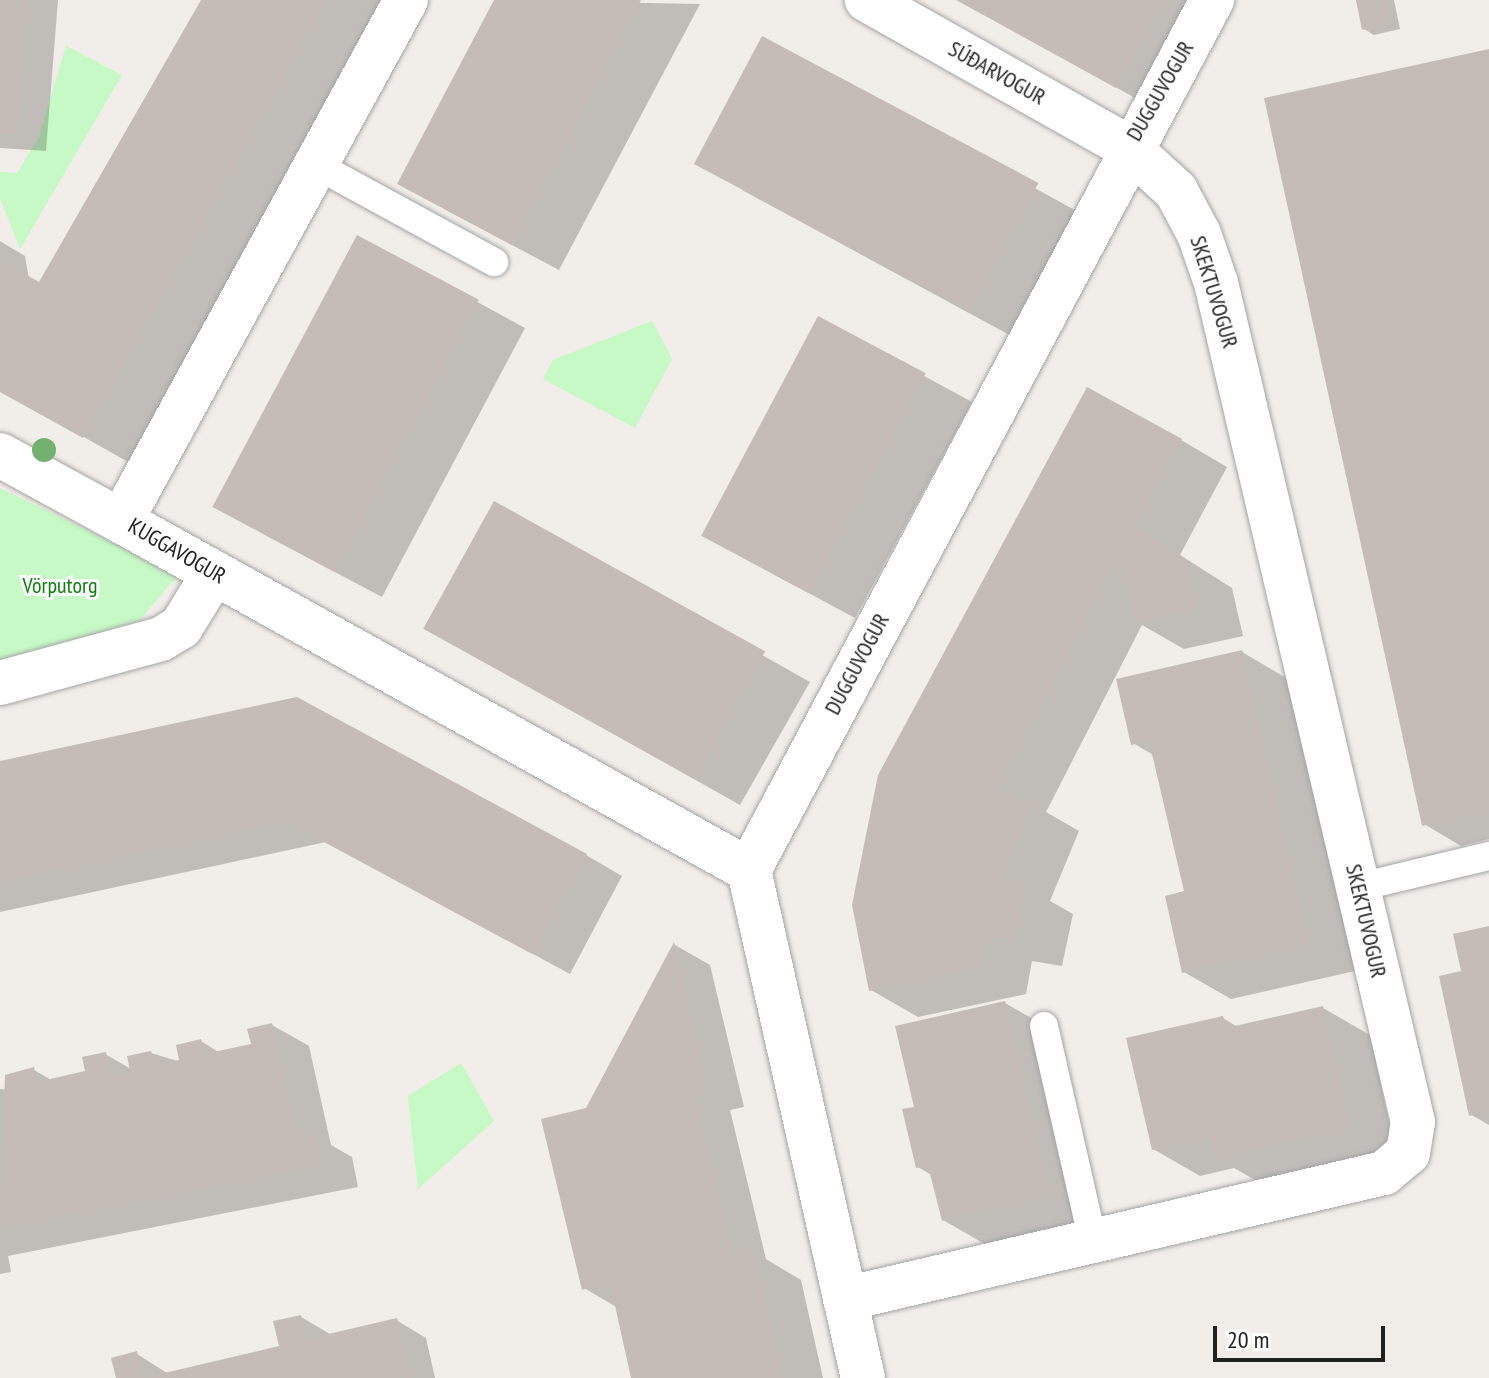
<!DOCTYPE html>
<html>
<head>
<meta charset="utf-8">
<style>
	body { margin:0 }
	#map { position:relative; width:1489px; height:1378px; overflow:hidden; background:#f1ede8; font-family:"PT Sans Narrow",sans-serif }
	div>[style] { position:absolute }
	.park>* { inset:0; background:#c6f9c6 }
	.shadow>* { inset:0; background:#0003 }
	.building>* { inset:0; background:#c6bcb7; transform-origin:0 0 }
	.roads { filter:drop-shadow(0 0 2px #a5a5a5) drop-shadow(0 0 2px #a5a5a5) }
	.lane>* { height:28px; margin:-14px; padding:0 14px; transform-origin:14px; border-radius:14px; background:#fff }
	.street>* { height:44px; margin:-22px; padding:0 22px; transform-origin:22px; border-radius:22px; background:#fff }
	.trees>* { width:24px; height:24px; margin:-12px; border-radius:50%; background:#74b170 }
	span { translate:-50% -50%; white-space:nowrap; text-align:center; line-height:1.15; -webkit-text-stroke:6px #fff; paint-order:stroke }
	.street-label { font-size:22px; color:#212121 }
	.park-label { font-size:22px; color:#0d800d }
	.scale { position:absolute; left:1213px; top:1326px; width:172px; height:36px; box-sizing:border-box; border:4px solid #212121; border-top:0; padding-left:10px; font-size:24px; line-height:28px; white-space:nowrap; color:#212121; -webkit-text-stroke:6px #fff; paint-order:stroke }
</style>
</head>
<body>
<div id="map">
	<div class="park">
		<div style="clip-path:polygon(66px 46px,122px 75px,20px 249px,0 198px,0 172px,17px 173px,39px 137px)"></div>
		<div style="clip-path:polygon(652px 321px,672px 359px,635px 428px,543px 379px,553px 360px)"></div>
		<div style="clip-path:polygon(0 488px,179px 574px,140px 620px,114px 635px,0 664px)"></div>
		<div style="clip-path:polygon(461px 1063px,494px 1121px,418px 1189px,408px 1096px)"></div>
	</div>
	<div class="shadow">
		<div style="clip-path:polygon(0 0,58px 0,46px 151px,0 148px)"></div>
		<div style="clip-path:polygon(203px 0,388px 0,130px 463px,0 390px,0 241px,25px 256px,29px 279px,40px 285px)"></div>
		<div style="clip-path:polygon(496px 0,700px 4px,559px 270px,446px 210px)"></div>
		<div style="clip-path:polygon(959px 0,1213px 0,1153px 108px)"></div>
		<div style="clip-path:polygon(1358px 0,1394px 0,1400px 29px,1374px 35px,1364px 29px)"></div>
		<div style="clip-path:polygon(763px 39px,1082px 214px,1015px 338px,742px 190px)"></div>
		<div style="clip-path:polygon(1489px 51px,1489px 839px,1461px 846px,1424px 824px)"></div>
		<div style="clip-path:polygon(358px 237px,525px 328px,382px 597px,263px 534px)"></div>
		<div style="clip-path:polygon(819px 319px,972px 402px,855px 618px,749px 561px)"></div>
		<div style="clip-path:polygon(1181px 440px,1227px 467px,1180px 555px,1232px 588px,1243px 636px,1184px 649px,1142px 625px,1046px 812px,1079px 831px,1050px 901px,1073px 914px,1062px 966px,1032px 961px,1026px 994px,918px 1017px,871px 990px)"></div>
		<div style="clip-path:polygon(495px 504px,810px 682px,740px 805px,472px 654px)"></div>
		<div style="clip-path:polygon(1242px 652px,1288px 679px,1355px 971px,1231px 999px,1184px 972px,1186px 892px,1155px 756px,1133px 743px)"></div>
		<div style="clip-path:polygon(0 763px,586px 855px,622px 876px,570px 974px,326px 842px,0 912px)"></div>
		<div style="clip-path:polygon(1489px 928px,1489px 1125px,1470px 1114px,1464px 973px)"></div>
		<div style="clip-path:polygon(675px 945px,710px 965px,744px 1107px,730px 1110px,766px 1259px,801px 1280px,823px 1378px,633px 1378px,618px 1308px,584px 1288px,587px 1110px)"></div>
		<div style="clip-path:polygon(1005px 1003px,1052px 1030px,1096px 1222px,990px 1247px,943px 1220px,933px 1176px,918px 1167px,916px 1109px)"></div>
		<div style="clip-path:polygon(1323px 1008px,1370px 1035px,1396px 1155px,1264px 1185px,1234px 1168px,1200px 1176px,1153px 1149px,1223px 1018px,1239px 1028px)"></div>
		<div style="clip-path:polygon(272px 1025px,309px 1046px,331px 1145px,352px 1157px,358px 1187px,8px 1256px,11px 1272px,0 1274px,0 1089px,10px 1090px,34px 1070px,53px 1081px,87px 1073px,105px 1054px,131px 1069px,151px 1053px,181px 1062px,201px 1041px,220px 1053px,253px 1045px)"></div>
		<div style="clip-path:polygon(301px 1317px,330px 1334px,396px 1320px,426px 1338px,435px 1378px,118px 1378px,137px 1354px,167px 1373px,281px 1348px)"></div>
	</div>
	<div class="building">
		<div style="clip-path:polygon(0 0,27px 0,17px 135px,0 134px)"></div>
		<div style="clip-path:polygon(201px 0,327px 0,83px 438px,0 392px,0 260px,39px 282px)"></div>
		<div style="clip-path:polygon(494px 0,641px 0,512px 245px,397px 184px)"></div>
		<div style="clip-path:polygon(956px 0,1165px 0,1116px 88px)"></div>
		<div style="clip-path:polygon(1356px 0,1386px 0,1391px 24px,1362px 30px)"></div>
		<div style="left:762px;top:36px;width:313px;height:145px;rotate:28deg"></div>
		<div style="clip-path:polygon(1489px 49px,1489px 810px,1422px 826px,1264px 98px)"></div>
		<div style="left:357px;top:235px;width:138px;height:308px;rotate:28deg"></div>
		<div style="left:818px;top:316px;width:122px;height:249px;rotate:28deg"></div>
		<div style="clip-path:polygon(1087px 387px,1182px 439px,1134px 526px,1186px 559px,1197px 610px,1136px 624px,1125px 575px,1113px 565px,996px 791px,1033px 802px,1003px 877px,1027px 886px,1015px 940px,986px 936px,980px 968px,869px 991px,852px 905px,878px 775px)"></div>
		<div style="left:494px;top:501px;width:310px;height:146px;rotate:29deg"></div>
		<div style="clip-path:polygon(1242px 650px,1309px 944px,1182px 973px,1165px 896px,1184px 891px,1149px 741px,1131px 745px,1116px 679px)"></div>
		<div style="clip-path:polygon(297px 697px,587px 854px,532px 954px,287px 822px,0 883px,0 761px)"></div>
		<div style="clip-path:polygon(1489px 926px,1489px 1111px,1469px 1116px,1439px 976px,1461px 971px,1453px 934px)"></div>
		<div style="clip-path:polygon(674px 942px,708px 1086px,694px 1090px,733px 1253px,679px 1267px,754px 1250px,783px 1378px,631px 1378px,610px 1283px,582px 1290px,541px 1119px,586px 1108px)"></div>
		<div style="clip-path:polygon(1005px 1001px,1051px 1196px,942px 1221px,928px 1166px,916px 1168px,902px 1109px,914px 1107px,895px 1026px)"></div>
		<div style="clip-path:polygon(1323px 1006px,1351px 1129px,1215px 1159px,1210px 1137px,1152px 1150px,1126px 1038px,1223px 1016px,1226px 1028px)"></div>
		<div style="clip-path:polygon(272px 1023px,298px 1137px,315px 1133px,323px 1166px,0 1229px,5px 1075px,34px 1067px,37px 1082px,85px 1071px,82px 1057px,106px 1052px,111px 1075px,130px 1071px,127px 1056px,151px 1051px,155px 1066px,179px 1060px,176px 1045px,201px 1039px,204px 1054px,251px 1044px,247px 1029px)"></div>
		<div style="clip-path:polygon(301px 1315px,307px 1339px,397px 1318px,411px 1378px,143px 1378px,279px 1346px,273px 1321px)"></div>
		<div style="clip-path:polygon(137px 1351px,143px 1378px,116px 1378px,111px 1358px)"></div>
	</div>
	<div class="roads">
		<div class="lane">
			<div style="left:316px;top:165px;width:203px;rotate:28.6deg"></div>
			<div style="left:1359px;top:887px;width:134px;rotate:-13.4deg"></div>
			<div style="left:1044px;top:1026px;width:221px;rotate:77.2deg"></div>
		</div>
		<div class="street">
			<div style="left:406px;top:0;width:594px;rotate:118.68deg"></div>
			<div style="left:121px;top:521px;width:718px;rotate:29.06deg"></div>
			<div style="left:0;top:455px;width:138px;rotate:28.6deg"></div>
			<div style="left:0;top:683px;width:167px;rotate:-15.3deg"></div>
			<div style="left:161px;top:639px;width:23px;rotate:-31deg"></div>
			<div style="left:181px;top:627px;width:63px;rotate:-58.6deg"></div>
			<div style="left:845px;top:1299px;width:554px;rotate:-13.16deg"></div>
			<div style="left:1384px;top:1173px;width:31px;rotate:-40deg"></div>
			<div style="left:1408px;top:1153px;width:31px;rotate:-81deg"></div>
			<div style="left:1413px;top:1122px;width:862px;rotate:-103.21deg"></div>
			<div style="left:1216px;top:283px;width:52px;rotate:-109.1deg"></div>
			<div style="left:1199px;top:234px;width:49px;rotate:-118.1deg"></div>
			<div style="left:1176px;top:191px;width:65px;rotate:-137.5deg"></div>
			<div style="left:1128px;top:147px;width:300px;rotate:-150.6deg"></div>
			<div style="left:863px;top:1378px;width:521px;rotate:-102.65deg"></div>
			<div style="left:749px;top:870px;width:986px;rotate:-61.98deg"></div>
		</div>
	</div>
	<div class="trees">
		<div style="left:44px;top:450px"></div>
	</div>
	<div class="street-label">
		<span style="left:997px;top:73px;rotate:29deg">SÚÐARVOGUR</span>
		<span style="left:1160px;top:91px;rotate:-60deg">DUGGUVOGUR</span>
		<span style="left:1214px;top:292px;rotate:73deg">SKEKTUVOGUR</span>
		<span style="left:177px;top:551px;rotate:30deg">KUGGAVOGUR</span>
		<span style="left:857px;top:664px;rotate:-62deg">DUGGUVOGUR</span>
		<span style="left:1366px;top:921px;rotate:77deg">SKEKTUVOGUR</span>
	</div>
	<div class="park-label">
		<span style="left:60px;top:586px">Vörputorg</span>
	</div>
	<div class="scale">20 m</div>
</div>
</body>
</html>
